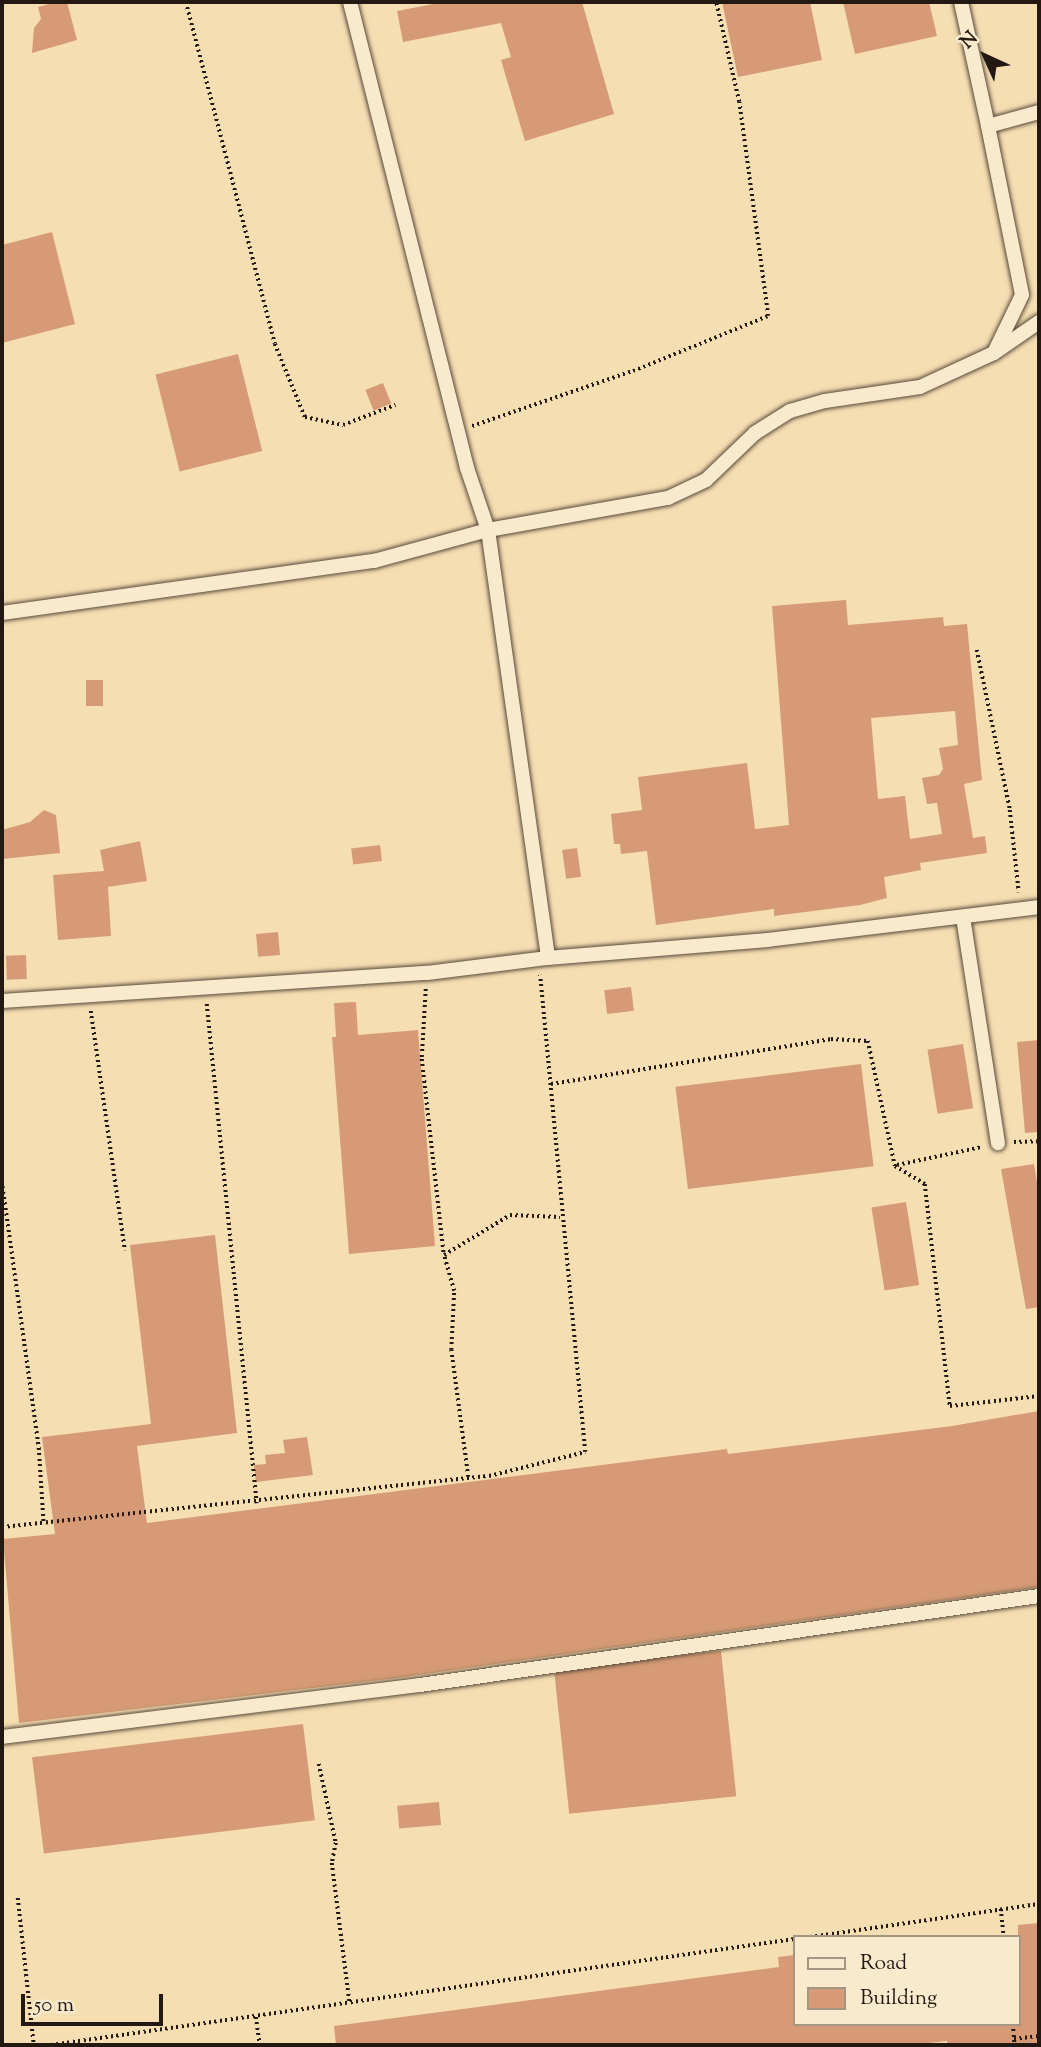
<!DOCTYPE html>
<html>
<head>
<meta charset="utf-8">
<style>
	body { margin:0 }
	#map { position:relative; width:1041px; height:2047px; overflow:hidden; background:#f6deb3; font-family:"Sorts Mill Goudy",serif }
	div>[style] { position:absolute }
	.building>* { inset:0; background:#d69b76; transform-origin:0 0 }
	.path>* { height:3.5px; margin-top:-1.75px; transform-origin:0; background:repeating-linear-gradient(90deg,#231912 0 2px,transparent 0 5.5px) }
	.roads { filter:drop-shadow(0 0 2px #584a3a) drop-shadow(0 0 2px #584a3a) }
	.street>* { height:14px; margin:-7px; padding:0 7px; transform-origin:7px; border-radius:7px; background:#f9eace }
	span { translate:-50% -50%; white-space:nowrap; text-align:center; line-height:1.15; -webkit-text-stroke:7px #f9eace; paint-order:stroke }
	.frame { position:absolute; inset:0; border:4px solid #231912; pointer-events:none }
	.legend { position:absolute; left:793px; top:1935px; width:228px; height:91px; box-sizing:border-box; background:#f9eace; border:2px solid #a39683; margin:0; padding:9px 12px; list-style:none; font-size:21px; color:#231912 }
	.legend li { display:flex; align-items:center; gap:14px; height:35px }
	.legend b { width:35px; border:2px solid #a39683 }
	.north { position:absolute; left:950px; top:21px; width:70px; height:70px; -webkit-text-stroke:5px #f9eace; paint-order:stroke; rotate:315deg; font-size:19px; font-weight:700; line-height:28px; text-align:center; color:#231912 }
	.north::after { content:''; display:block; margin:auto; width:24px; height:32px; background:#231912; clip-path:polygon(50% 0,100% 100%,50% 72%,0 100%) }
	.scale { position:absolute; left:21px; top:1994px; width:142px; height:32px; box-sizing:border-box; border:4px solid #231912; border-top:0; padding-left:9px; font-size:21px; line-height:24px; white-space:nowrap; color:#231912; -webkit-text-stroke:5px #f9eace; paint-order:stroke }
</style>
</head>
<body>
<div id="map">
	<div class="building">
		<div style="clip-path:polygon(56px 2px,67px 2px,77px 40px,32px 53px,34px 28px,41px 19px,38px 7px)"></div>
		<div style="clip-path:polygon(444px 2px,582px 2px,614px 114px,525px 141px,501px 60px,511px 57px,501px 23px,403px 42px,397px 11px)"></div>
		<div style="clip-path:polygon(722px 2px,810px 2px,822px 60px,738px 77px)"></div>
		<div style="clip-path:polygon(843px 2px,929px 2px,937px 36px,855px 54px)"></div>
		<div style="clip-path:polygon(52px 232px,75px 324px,2px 343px,2px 245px)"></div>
		<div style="left:238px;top:354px;width:100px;height:85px;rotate:76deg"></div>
		<div style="left:383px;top:383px;width:22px;height:19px;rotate:68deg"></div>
		<div style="clip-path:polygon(evenodd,846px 600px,848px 625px,943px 617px,944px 626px,967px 624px,982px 780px,964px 784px,973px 838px,985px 836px,987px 853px,920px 863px,921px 870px,884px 877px,887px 898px,860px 905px,774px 916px,774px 909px,656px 925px,647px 851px,621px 854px,620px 844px,614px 844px,611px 814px,642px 810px,638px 777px,747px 763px,755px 829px,789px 825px,772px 606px,846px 600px,955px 711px,958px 745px,939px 748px,943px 769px,939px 775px,922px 778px,927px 804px,937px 803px,942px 834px,910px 839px,905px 796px,878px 799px,871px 718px,955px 711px)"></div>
		<div style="left:103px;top:680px;width:26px;height:17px;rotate:90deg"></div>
		<div style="clip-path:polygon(44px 810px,56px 815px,60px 853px,2px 859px,2px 830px,30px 822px)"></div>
		<div style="clip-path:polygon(140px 841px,147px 881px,108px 887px,111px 936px,58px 940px,53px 875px,104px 871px,100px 850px)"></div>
		<div style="left:380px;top:845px;width:16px;height:29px;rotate:83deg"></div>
		<div style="left:577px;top:848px;width:29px;height:15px;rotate:82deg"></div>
		<div style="left:278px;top:932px;width:23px;height:22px;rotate:85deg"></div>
		<div style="left:26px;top:955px;width:24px;height:20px;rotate:88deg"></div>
		<div style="left:631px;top:987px;width:24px;height:27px;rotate:83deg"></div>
		<div style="clip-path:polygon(356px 1002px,358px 1035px,418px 1030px,435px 1246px,349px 1254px,332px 1037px,336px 1037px,334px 1003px)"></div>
		<div style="clip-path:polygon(1039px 1040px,1039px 1132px,1025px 1133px,1017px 1042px)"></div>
		<div style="left:963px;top:1044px;width:65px;height:36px;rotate:81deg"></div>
		<div style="left:861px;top:1064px;width:103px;height:187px;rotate:83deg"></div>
		<div style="clip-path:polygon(1034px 1164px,1039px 1195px,1039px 1307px,1026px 1309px,1001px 1169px)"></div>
		<div style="left:906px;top:1202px;width:84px;height:35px;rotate:81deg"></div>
		<div style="clip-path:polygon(215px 1235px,237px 1433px,137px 1446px,147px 1523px,727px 1449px,728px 1454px,952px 1426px,1039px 1411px,1039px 1587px,397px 1678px,19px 1723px,3px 1539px,55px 1534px,42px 1437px,151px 1424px,130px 1245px)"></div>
		<div style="clip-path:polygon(307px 1437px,313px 1475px,256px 1482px,254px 1465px,266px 1464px,265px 1455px,285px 1453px,283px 1440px)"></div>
		<div style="left:721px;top:1651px;width:146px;height:168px;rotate:84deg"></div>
		<div style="left:303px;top:1724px;width:97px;height:273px;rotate:83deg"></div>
		<div style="left:439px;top:1802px;width:23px;height:42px;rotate:85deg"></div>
		<div style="clip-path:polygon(1039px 1923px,1039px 2045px,947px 2045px,947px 2041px,910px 2045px,336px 2045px,334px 2026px,779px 1967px,778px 1957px,794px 1955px,794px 2024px,1018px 2024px,1018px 1925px)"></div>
	</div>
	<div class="path">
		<div style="left:186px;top:2px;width:353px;rotate:75.4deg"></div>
		<div style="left:275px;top:344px;width:79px;rotate:67.7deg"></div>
		<div style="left:305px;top:417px;width:39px;rotate:12deg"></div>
		<div style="left:343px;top:425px;width:56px;rotate:-21deg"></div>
		<div style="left:472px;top:426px;width:170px;rotate:-18.9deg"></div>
		<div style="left:633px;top:371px;width:146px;rotate:-22.2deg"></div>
		<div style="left:768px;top:316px;width:216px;rotate:-97.7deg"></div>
		<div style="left:739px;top:102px;width:103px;rotate:-103deg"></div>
		<div style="left:977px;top:650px;width:163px;rotate:78.3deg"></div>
		<div style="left:1010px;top:810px;width:83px;rotate:83.8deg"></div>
		<div style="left:426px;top:989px;width:70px;rotate:93.3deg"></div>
		<div style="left:422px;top:1059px;width:197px;rotate:83.6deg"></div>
		<div style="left:207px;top:1004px;width:502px;rotate:84.29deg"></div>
		<div style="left:91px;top:1011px;width:242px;rotate:81.9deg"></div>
		<div style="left:551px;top:1084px;width:284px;rotate:-9.1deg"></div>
		<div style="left:831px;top:1039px;width:37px;rotate:3deg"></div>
		<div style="left:868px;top:1041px;width:128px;rotate:77.8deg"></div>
		<div style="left:895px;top:1166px;width:35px;rotate:31deg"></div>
		<div style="left:925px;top:1184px;width:223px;rotate:83.6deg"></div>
		<div style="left:950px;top:1406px;width:90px;rotate:-6.4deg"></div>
		<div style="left:1014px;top:1142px;width:25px;rotate:-2deg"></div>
		<div style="left:897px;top:1165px;width:87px;rotate:-12deg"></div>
		<div style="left:2px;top:1181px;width:270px;rotate:82.1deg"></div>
		<div style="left:39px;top:1448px;width:77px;rotate:86.3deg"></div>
		<div style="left:468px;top:1477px;width:128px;rotate:-97.6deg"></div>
		<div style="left:451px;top:1350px;width:59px;rotate:-87.1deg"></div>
		<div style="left:454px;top:1291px;width:37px;rotate:-106deg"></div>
		<div style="left:444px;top:1255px;width:77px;rotate:-31.2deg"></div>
		<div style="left:510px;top:1215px;width:50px;rotate:2.3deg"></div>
		<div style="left:2px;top:1527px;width:490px;rotate:-6deg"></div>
		<div style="left:489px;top:1476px;width:99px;rotate:-14deg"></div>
		<div style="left:585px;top:1452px;width:479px;rotate:-95.4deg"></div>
		<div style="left:319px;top:1764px;width:81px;rotate:77.9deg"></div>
		<div style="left:336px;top:1843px;width:20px;rotate:101deg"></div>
		<div style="left:332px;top:1863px;width:143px;rotate:82.8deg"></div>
		<div style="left:18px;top:1898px;width:148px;rotate:83.8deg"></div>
		<div style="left:1001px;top:1909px;width:28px;rotate:84deg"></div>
		<div style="left:810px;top:1937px;width:231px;rotate:-8.2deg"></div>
		<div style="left:256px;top:2017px;width:28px;rotate:82deg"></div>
		<div style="left:1013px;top:2024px;width:21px;rotate:85deg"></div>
		<div style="left:1014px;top:2039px;width:25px;rotate:-7deg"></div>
		<div style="left:51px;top:2045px;width:751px;rotate:-8.12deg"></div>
	</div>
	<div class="roads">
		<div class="street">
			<div style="left:350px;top:2px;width:480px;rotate:75.9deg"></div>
			<div style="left:467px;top:468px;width:65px;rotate:71.3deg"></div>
			<div style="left:488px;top:530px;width:432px;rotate:82deg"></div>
			<div style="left:961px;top:2px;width:127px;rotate:77.7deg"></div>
			<div style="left:988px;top:126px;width:53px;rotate:-15.4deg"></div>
			<div style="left:988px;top:126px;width:172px;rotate:78.6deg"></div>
			<div style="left:1022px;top:295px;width:64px;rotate:115.8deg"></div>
			<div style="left:2px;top:613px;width:376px;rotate:-8deg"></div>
			<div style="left:374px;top:561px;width:118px;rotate:-15.2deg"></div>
			<div style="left:488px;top:530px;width:183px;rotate:-10.1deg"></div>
			<div style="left:668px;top:498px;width:42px;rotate:-25.3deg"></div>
			<div style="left:706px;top:480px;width:68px;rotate:-43.8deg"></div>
			<div style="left:755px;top:433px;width:41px;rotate:-32.2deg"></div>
			<div style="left:790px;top:411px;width:36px;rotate:-16deg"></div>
			<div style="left:825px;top:401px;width:96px;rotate:-8.4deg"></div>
			<div style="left:920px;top:387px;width:81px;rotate:-24.7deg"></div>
			<div style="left:994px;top:353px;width:55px;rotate:-34.6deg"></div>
			<div style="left:963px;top:917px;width:229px;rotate:81.2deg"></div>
			<div style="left:2px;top:1001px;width:426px;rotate:-3.8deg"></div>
			<div style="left:427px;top:973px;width:122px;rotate:-7.1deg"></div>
			<div style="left:548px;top:958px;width:220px;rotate:-4.7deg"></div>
			<div style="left:767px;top:940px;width:274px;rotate:-6.9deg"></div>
			<div style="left:2px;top:1737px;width:421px;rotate:-7.1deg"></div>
			<div style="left:420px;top:1685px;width:625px;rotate:-8.18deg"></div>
		</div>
	</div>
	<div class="frame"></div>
	<ul class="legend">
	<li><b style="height:9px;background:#f9eace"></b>Road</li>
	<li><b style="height:19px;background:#d69b76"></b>Building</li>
	</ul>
	<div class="north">N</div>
	<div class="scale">50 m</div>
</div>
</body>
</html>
